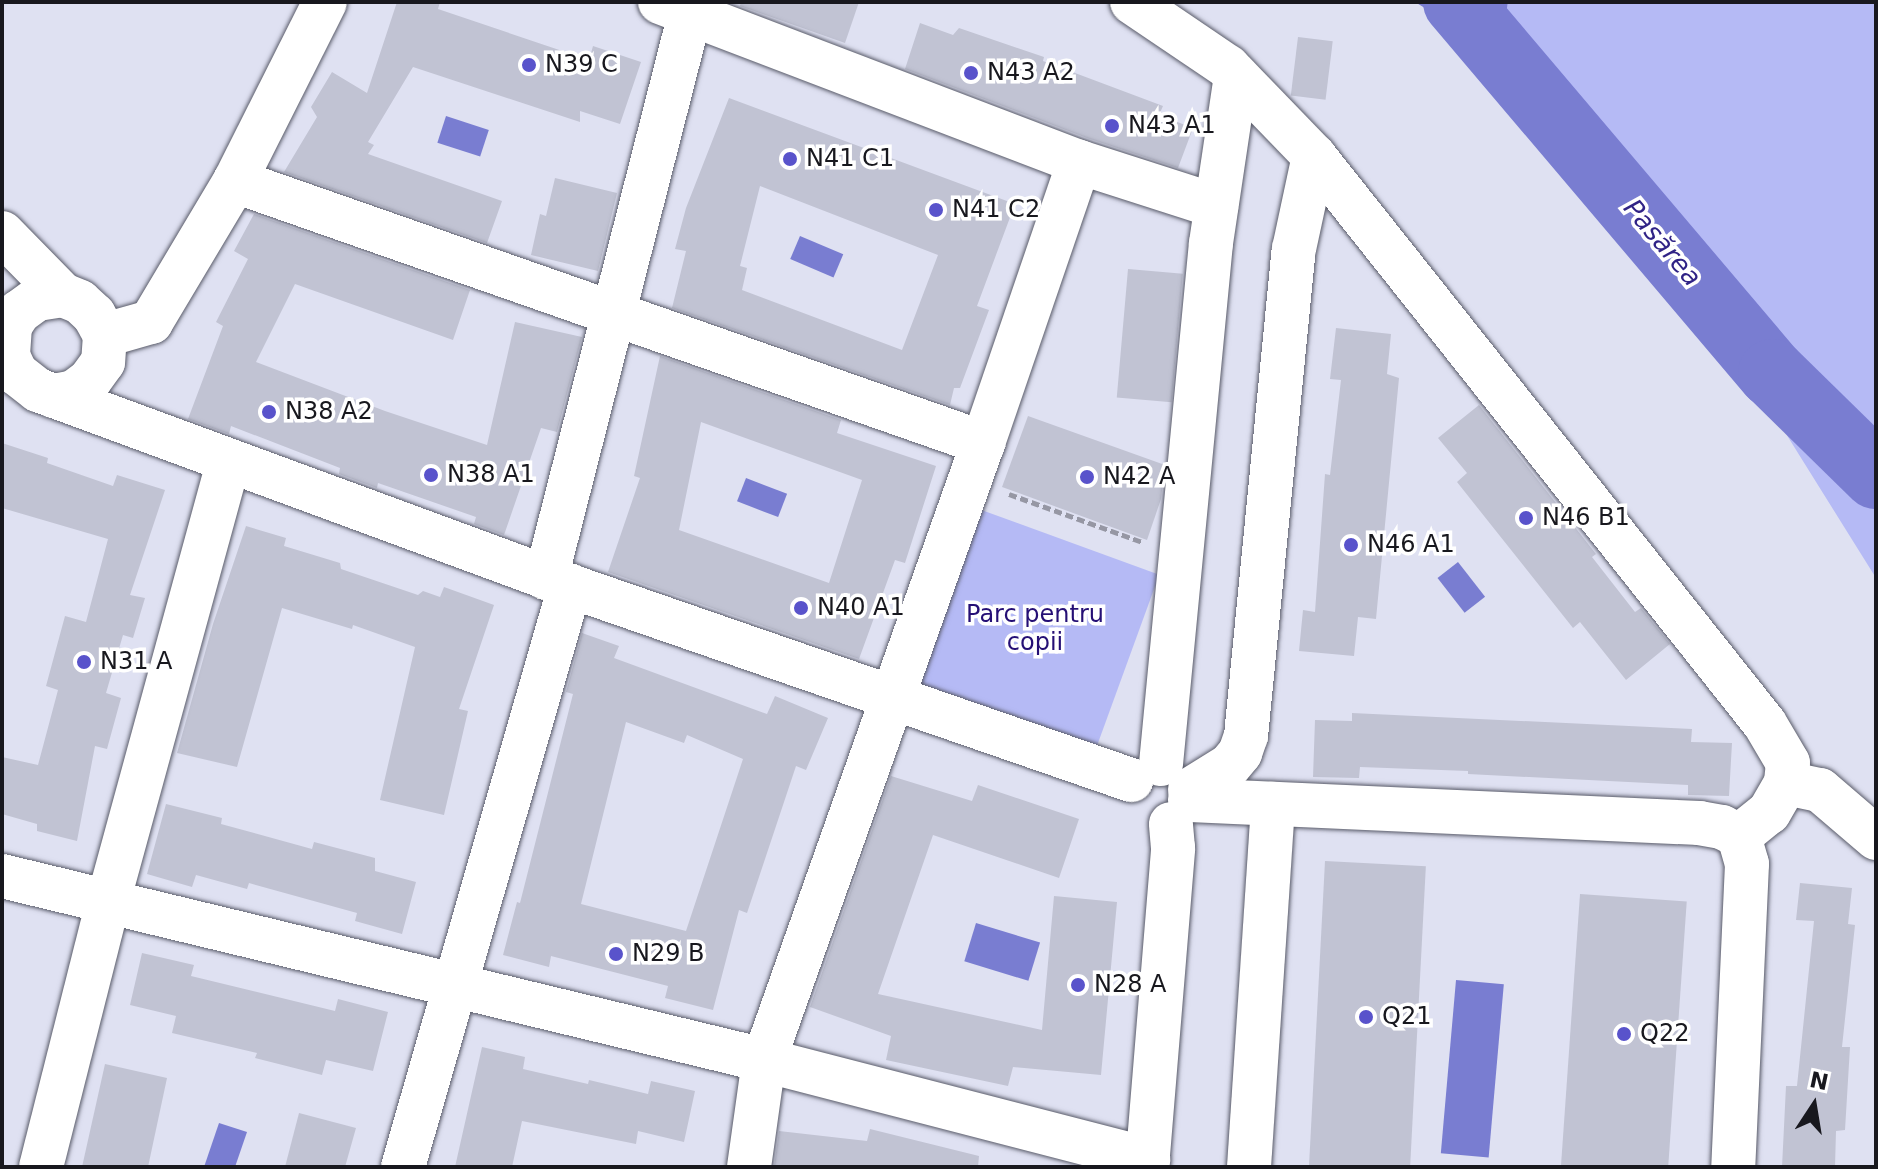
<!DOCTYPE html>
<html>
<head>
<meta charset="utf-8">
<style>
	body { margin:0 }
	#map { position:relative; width:1878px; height:1169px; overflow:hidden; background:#dfe1f2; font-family:"DejaVu Sans",sans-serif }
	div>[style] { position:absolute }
	.green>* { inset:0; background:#b5baf5; transform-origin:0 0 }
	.water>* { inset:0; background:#797dd1; transform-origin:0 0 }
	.river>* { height:68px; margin:-34px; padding:0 34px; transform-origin:34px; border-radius:34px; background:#797dd1 }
	.building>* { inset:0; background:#c1c3d3; transform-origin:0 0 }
	.path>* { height:5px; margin-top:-2.5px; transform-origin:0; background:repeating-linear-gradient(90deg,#9697a4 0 8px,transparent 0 12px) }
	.roads { filter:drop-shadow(0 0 2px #595b69) drop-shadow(0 0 2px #595b69) }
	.minor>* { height:44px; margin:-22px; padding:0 22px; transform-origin:22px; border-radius:22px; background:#fff }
	.dots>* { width:22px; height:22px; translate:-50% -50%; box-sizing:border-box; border:4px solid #fff; border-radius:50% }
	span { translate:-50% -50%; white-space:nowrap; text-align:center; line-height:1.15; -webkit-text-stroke:7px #fff; paint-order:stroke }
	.poi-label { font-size:24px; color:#18181e }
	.left { translate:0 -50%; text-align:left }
	.park-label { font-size:24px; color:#250f75 }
	.water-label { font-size:26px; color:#302386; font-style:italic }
	.frame { position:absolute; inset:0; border:4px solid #18181e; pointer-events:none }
	.north { position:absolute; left:1774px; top:1065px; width:80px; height:80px; -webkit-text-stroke:6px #fff; paint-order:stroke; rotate:12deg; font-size:22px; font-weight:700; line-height:32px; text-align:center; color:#18181e }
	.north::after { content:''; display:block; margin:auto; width:28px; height:36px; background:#18181e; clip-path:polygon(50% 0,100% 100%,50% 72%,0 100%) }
</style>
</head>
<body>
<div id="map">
	<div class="green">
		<div style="clip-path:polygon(1508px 2px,1876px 2px,1876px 578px,1738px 357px,1631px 247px,1498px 89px,1469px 35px,1503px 24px)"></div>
		<div style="left:976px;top:508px;width:195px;height:191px;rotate:20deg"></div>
	</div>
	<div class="water">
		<div style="clip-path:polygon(1415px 2px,1508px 2px,1504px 24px,1469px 35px)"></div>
		<div style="left:446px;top:116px;width:45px;height:28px;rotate:18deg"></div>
		<div style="left:800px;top:236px;width:47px;height:25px;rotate:23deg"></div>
		<div style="left:746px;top:478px;width:44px;height:25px;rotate:21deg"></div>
		<div style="left:1458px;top:562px;width:44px;height:26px;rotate:52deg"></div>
		<div style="left:976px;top:923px;width:67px;height:40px;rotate:17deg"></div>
		<div style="left:1456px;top:980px;width:48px;height:174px;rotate:5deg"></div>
		<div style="clip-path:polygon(219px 1123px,247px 1132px,235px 1167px,204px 1167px)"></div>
	</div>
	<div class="river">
		<div style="left:1457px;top:2px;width:487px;rotate:49.7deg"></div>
		<div style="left:1772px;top:373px;width:146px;rotate:44.4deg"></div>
	</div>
	<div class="building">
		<div style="clip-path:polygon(397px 2px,440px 2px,438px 9px,589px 60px,593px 46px,641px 62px,620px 124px,580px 111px,580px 122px,413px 67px,368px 142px,374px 145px,368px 154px,502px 201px,487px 243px,284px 172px,317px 117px,311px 107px,332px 72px,367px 93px)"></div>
		<div style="clip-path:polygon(741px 2px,859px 2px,845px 43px,740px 6px)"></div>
		<div style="clip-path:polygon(920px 23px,953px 35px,959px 28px,1044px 57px,1043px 61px,1163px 106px,1159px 115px,1193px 128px,1178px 168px,1087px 138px,905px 69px)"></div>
		<div style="left:1298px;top:37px;width:35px;height:59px;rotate:7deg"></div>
		<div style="clip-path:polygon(evenodd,729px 98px,1015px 204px,977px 306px,989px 310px,960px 388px,954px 388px,950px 405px,672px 308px,686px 251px,675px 249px,686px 208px,729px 98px,760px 186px,938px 255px,902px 350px,742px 290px,747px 268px,740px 266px,760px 186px)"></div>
		<div style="clip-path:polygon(555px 178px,617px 193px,598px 271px,531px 255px,540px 214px,546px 216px)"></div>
		<div style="clip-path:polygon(254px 214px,470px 290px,453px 340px,295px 284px,256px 362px,385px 411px,487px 445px,515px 322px,582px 337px,557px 432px,541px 428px,504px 535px,474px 524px,476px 517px,378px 483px,377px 488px,339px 474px,340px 468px,231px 426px,229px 434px,188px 419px,223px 326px,216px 322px,248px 259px,234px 251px)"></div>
		<div style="left:1128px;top:269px;width:55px;height:129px;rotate:5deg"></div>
		<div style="clip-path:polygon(1336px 328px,1391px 334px,1387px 374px,1399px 378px,1376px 619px,1358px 617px,1354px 656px,1299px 651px,1303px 610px,1315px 612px,1325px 474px,1330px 475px,1341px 380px,1330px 379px)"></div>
		<div style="clip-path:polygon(evenodd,660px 356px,841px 420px,837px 433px,936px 466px,905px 563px,895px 560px,859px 659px,608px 572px,640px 478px,634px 476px,660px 356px,701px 422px,862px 480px,829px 583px,679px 530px,701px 422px)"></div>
		<div style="clip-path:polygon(1479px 405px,1596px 554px,1592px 557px,1635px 612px,1641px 608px,1670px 644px,1626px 680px,1580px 622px,1573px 628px,1457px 482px,1467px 473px,1438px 438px)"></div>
		<div style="clip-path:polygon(1028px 416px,1165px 465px,1161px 499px,1147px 540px,1002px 487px)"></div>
		<div style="clip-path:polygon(2px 443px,48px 458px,47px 463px,113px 486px,117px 475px,165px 490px,130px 595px,145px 598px,133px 638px,123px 635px,106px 693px,121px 698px,107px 749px,95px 746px,77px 841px,37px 831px,37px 824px,2px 814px,2px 757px,38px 765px,58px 690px,46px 686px,65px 616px,86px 622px,108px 539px,2px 508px)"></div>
		<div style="clip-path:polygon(246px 526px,286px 538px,284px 546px,340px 563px,341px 569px,418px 595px,423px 591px,440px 597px,444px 587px,494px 605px,459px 709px,468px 711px,444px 815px,380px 800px,415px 647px,353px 625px,352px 629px,282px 608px,237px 767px,177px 753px,213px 624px)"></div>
		<div style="clip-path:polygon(evenodd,582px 633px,619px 646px,614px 658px,767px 714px,775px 696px,828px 718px,806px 770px,796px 766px,747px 913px,739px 910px,713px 1010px,665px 998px,668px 986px,551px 956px,549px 967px,503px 955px,517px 902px,520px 903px,573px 694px,566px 692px,582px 633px,626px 722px,684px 743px,687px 735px,743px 759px,686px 931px,581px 904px,626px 722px)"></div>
		<div style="clip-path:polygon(1352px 713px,1692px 729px,1691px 742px,1732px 743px,1729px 796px,1688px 795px,1688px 785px,1468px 774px,1468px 771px,1360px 767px,1359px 778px,1313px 777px,1315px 720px,1352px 721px)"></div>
		<div style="clip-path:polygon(891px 776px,972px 801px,978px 785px,1079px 819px,1059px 878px,933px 835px,878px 994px,1042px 1030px,1054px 896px,1117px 902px,1101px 1075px,1013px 1067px,1008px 1086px,886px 1060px,891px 1036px,810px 1007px)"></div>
		<div style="clip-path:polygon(166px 804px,222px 818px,221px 824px,312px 849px,314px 842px,375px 858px,375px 871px,416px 882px,402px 934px,355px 921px,357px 913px,249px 883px,247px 889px,196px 875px,192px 887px,147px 874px)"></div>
		<div style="left:1325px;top:861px;width:101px;height:307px;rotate:3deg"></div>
		<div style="clip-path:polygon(1800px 883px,1852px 888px,1848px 924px,1855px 925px,1842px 1047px,1850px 1047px,1845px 1130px,1836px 1131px,1835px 1167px,1782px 1167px,1786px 1086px,1797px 1086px,1814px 921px,1796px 920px)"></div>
		<div style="left:1580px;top:894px;width:107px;height:274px;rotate:4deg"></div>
		<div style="clip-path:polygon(142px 953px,194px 965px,191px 976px,335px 1011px,338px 999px,388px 1012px,373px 1071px,326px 1060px,322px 1075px,255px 1058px,257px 1053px,172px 1033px,176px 1016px,130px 1005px)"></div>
		<div style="clip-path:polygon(482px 1047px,525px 1057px,523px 1069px,588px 1084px,589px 1080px,648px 1094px,651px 1081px,695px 1091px,684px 1142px,638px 1131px,636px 1144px,522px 1121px,512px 1167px,455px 1167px)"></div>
		<div style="clip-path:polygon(105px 1064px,167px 1078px,148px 1167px,82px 1167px)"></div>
		<div style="clip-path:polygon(299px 1113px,356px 1128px,345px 1167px,285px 1167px)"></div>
		<div style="clip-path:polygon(870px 1129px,979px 1156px,978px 1167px,774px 1167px,779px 1131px,867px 1141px)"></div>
	</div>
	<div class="path">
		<div style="left:1009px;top:494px;width:141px;rotate:19.8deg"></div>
	</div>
	<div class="roads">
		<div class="minor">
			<div style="left:660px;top:2px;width:449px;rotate:20.9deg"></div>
			<div style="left:1079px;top:162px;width:144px;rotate:17.8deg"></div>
			<div style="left:1132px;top:2px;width:116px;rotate:34.1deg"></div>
			<div style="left:1228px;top:67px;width:124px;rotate:46deg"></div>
			<div style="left:1314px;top:156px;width:725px;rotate:51.55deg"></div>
			<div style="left:1765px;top:724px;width:45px;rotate:59.5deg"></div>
			<div style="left:1788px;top:763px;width:20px;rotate:96deg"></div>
			<div style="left:1786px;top:783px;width:34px;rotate:120deg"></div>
			<div style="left:1769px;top:812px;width:38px;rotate:141deg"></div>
			<div style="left:235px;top:181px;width:793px;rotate:19.3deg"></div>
			<div style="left:2px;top:233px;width:87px;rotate:45.5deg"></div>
			<div style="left:63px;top:295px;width:18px;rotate:22deg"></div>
			<div style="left:80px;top:302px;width:19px;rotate:43deg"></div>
			<div style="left:94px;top:315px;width:23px;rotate:61deg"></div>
			<div style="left:105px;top:335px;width:27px;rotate:94deg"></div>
			<div style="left:103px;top:362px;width:22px;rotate:126deg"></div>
			<div style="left:90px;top:380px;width:20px;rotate:143deg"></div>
			<div style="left:74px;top:392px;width:21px;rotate:169deg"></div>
			<div style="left:63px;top:295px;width:26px;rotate:171deg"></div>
			<div style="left:37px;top:299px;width:22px;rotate:144deg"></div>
			<div style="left:19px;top:312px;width:17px;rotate:123deg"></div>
			<div style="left:10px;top:326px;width:30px;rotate:94deg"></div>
			<div style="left:8px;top:356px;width:19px;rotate:65deg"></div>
			<div style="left:16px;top:373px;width:28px;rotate:38deg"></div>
			<div style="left:38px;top:390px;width:567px;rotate:20.22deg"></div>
			<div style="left:570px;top:586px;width:594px;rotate:19.08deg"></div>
			<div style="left:105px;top:335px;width:48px;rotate:-15.8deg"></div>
			<div style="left:151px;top:322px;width:164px;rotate:-59.2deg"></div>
			<div style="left:235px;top:181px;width:200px;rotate:-63.3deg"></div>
			<div style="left:546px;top:578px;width:582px;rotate:-75.68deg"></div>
			<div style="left:1161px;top:764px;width:523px;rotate:-84.52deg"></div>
			<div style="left:1211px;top:243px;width:169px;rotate:-81.5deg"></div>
			<div style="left:1786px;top:783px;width:35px;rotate:12deg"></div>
			<div style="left:1820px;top:790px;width:74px;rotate:40.6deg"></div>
			<div style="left:1190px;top:790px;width:47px;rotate:-32deg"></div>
			<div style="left:1230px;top:765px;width:16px;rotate:-50deg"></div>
			<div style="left:1240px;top:753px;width:18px;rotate:-71deg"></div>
			<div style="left:1246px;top:736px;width:489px;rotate:-84.4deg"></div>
			<div style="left:1294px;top:249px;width:95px;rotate:-77.9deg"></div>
			<div style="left:1190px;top:800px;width:510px;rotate:2.59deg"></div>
			<div style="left:1699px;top:823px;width:23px;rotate:10deg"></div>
			<div style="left:1722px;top:827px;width:19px;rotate:28deg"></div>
			<div style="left:1739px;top:836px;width:29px;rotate:74deg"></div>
			<div style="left:1747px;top:864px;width:303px;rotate:92.6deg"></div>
			<div style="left:2px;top:876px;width:784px;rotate:13.58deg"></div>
			<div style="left:764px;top:1060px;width:397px;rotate:14.5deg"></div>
			<div style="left:41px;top:1167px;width:273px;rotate:-75.8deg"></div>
			<div style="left:108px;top:902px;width:457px;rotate:-74.7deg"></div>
			<div style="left:403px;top:1167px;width:605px;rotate:-73.96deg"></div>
			<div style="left:749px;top:1167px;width:108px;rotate:-82deg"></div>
			<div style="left:764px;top:1060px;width:655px;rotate:-70.46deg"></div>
			<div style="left:983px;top:443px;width:297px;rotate:-71.1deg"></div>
			<div style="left:1147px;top:1167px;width:320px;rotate:-85.3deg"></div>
			<div style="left:1173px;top:848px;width:24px;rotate:-95deg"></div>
			<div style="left:1249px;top:1167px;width:364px;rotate:-86.2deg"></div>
		</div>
	</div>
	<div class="dots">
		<div style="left:529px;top:65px;background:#5953cb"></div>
		<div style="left:971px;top:73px;background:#5953cb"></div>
		<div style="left:1112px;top:126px;background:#5953cb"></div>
		<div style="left:790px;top:159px;background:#5953cb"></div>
		<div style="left:936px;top:210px;background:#5953cb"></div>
		<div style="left:269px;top:412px;background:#5953cb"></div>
		<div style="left:431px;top:475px;background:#5953cb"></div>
		<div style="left:1087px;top:477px;background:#5953cb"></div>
		<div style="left:1526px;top:518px;background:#5953cb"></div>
		<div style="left:1351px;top:545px;background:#5953cb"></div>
		<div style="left:801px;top:608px;background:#5953cb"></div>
		<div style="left:84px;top:662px;background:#5953cb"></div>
		<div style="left:616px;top:954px;background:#5953cb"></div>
		<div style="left:1078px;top:985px;background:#5953cb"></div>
		<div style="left:1366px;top:1017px;background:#5953cb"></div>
		<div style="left:1624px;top:1034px;background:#5953cb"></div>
	</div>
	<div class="poi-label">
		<span class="left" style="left:545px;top:65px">N39 C</span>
		<span class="left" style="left:987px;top:73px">N43 A2</span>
		<span class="left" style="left:1128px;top:126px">N43 A1</span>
		<span class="left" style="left:806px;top:159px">N41 C1</span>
		<span class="left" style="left:952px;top:210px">N41 C2</span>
		<span class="left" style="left:285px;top:412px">N38 A2</span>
		<span class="left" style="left:447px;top:475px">N38 A1</span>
		<span class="left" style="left:1103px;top:477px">N42 A</span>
		<span class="left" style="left:1542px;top:518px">N46 B1</span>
		<span class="left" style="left:1367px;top:545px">N46 A1</span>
		<span class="left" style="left:817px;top:608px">N40 A1</span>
		<span class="left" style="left:100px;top:662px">N31 A</span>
		<span class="left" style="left:632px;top:954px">N29 B</span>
		<span class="left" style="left:1094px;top:985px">N28 A</span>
		<span class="left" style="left:1382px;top:1017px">Q21</span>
		<span class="left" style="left:1640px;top:1034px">Q22</span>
	</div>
	<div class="park-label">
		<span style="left:1035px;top:629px">Parc pentru<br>copii</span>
	</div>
	<div class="water-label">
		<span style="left:1662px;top:243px;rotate:50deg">Pasărea</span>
	</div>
	<div class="frame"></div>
	<div class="north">N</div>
</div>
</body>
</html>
